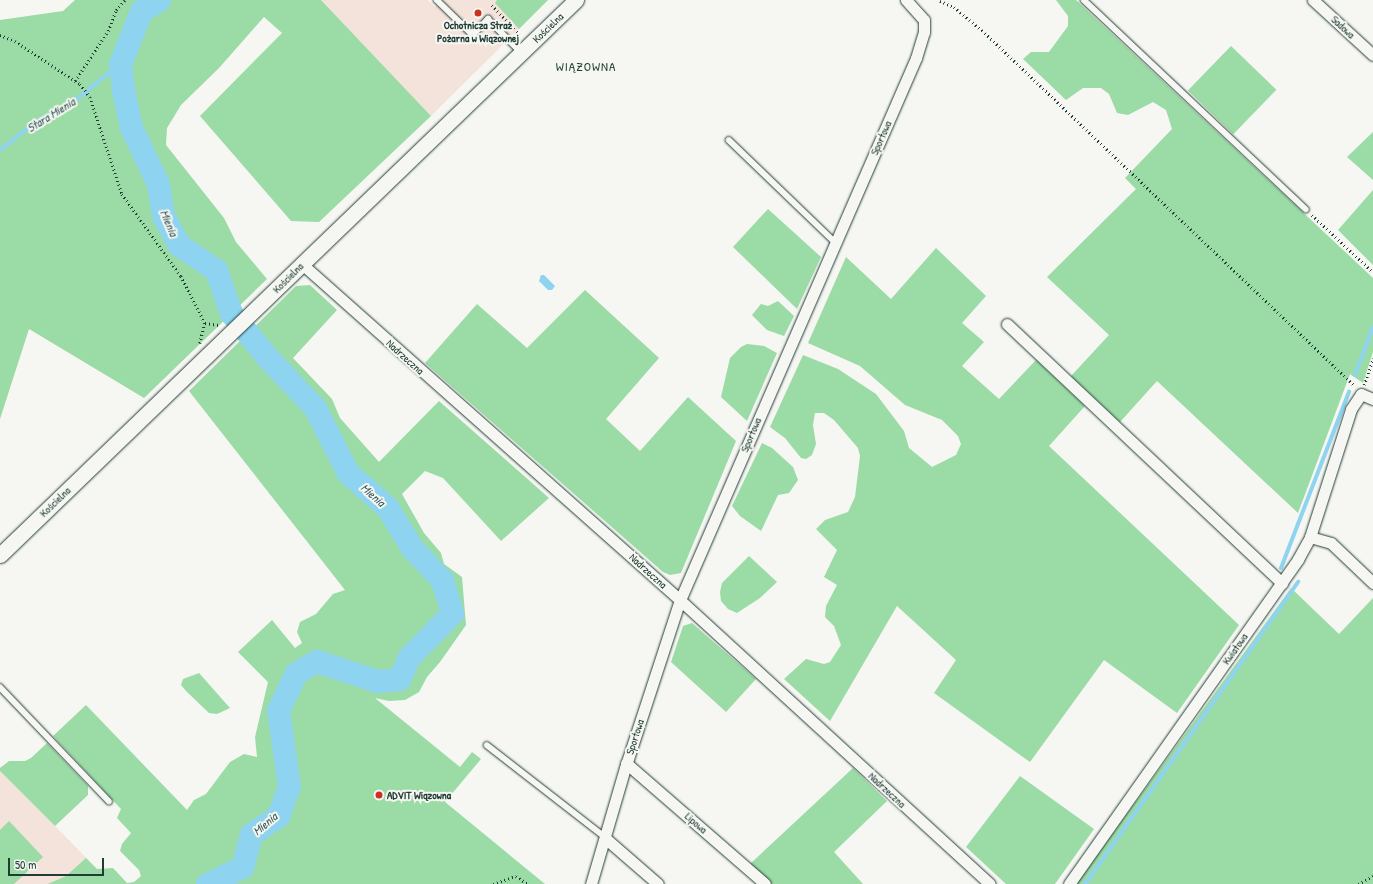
<!DOCTYPE html>
<html>
<head>
<meta charset="utf-8">
<style>
	body { margin:0 }
	#map { position:relative; width:1373px; height:884px; overflow:hidden; background:#f6f6f2; font-family:"Patrick Hand",sans-serif }
	div>[style] { position:absolute }
	.built>* { inset:0; background:#f4e3da }
	.green>* { inset:0; background:#9bdba5; transform-origin:0 0 }
	.water>* { inset:0; background:#8ed3ef }
	.stream>* { height:4px; margin:-2px; padding:0 2px; transform-origin:2px; border-radius:2px; background:#8ed3ef }
	.river>* { height:23px; margin:-11.5px; padding:0 11.5px; transform-origin:11.5px; border-radius:11.5px; background:#8ed3ef }
	.path>* { height:2.5px; margin-top:-1.25px; transform-origin:0; background:repeating-linear-gradient(90deg,#1f3d34 0 1px,transparent 0 4px) }
	.roads { filter:drop-shadow(0 0 1px #1f3d34) drop-shadow(0 0 1px #1f3d34) }
	.lane>* { height:5.5px; margin:-2.75px; padding:0 2.75px; transform-origin:2.75px; border-radius:2.75px; background:#f6f6f2 }
	.street>* { height:11px; margin:-5.5px; padding:0 5.5px; transform-origin:5.5px; border-radius:5.5px; background:#f6f6f2 }
	.secondary>* { height:15px; margin:-7.5px; padding:0 7.5px; transform-origin:7.5px; border-radius:7.5px; background:#f6f6f2 }
	.dots>* { width:11px; height:11px; translate:-50% -50%; box-sizing:border-box; border:2px solid #f6f6f2; border-radius:50% }
	span { translate:-50% -50%; white-space:nowrap; text-align:center; line-height:1.15; -webkit-text-stroke:4px #f6f6f2; paint-order:stroke }
	.poi-label { font-size:11px; color:#1f3d34; font-weight:700 }
	.left { translate:0 -50%; text-align:left }
	.street-label { font-size:11px; color:#1f3d34 }
	.water-label { font-size:12px; color:#355b59; font-style:italic }
	.quarter-label { font-size:13px; color:#1f3d34; letter-spacing:1px }
	.scale { position:absolute; left:8px; top:858px; width:96px; height:18px; box-sizing:border-box; border:2px solid #1f3d34; border-top:0; padding-left:5px; font-size:12px; line-height:14px; white-space:nowrap; color:#1f3d34; -webkit-text-stroke:3px #f6f6f2; paint-order:stroke }
</style>
</head>
<body>
<div id="map">
	<div class="built">
		<div style="clip-path:polygon(321px 0,428px 0,435px 7px,443px 0,548px 0,431px 116px)"></div>
		<div style="clip-path:polygon(0 771px,55px 826px,112px 884px,0 884px)"></div>
	</div>
	<div class="green">
		<div style="clip-path:polygon(75px 0,321px 0,431px 116px,319px 222px,291px 221px,200px 116px,282px 33px,264px 17px,219px 68px,181px 105px,167px 128px,166px 145px,224px 218px,236px 242px,267px 279px,144px 398px,29px 329px,0 419px,0 20px,63px 11px)"></div>
		<div style="clip-path:polygon(497px 0,548px 0,519px 29px,495px 3px)"></div>
		<div style="clip-path:polygon(1056px 0,1076px 0,1373px 278px,1373px 352px,1363px 383px,1350px 374px,1298px 513px,1157px 381px,1120px 422px,1071px 376px,1109px 335px,1047px 277px,1136px 189px,1125px 178px,1172px 129px,1166px 110px,1153px 102px,1128px 115px,1117px 113px,1109px 94px,1101px 88px,1083px 88px,1066px 100px,1023px 59px,1031px 52px,1049px 52px,1068px 26px,1068px 16px)"></div>
		<div style="left:1231px;top:46px;width:63px;height:62px;rotate:44deg"></div>
		<div style="clip-path:polygon(1373px 132px,1373px 180px,1347px 157px)"></div>
		<div style="clip-path:polygon(1373px 190px,1373px 265px,1338px 230px)"></div>
		<div style="clip-path:polygon(768px 209px,821px 257px,797px 309px,733px 247px)"></div>
		<div style="clip-path:polygon(936px 248px,986px 296px,962px 323px,984px 342px,962px 366px,999px 399px,1036px 360px,1085px 406px,1049px 446px,1239px 625px,1177px 713px,1104px 660px,1030px 762px,934px 693px,956px 660px,897px 606px,830px 721px,784px 679px,806px 659px,824px 664px,830px 662px,841px 645px,834px 626px,825px 617px,826px 606px,837px 585px,824px 577px,837px 550px,816px 529px,825px 520px,848px 512px,855px 497px,860px 456px,858px 448px,834px 420px,824px 413px,815px 413px,813px 425px,816px 444px,812px 455px,806px 459px,801px 458px,785px 438px,770px 427px,803px 355px,838px 369px,876px 394px,904px 431px,909px 448px,932px 467px,956px 455px,961px 444px,958px 436px,942px 420px,905px 405px,860px 366px,808px 343px,846px 257px,891px 299px)"></div>
		<div style="clip-path:polygon(310px 285px,337px 310px,293px 358px,332px 399px,340px 418px,379px 462px,439px 401px,549px 498px,501px 541px,443px 478px,425px 471px,402px 494px,424px 533px,441px 553px,444px 564px,462px 577px,466px 625px,440px 662px,427px 677px,419px 692px,405px 700px,389px 701px,375px 698px,460px 767px,472px 752px,481px 759px,445px 802px,545px 884px,48px 884px,66px 876px,86px 858px,97px 869px,113px 868px,127px 883px,134px 882px,141px 876px,139px 870px,120px 851px,122px 844px,131px 833px,117px 818px,121px 809px,53px 736px,86px 705px,187px 810px,194px 800px,206px 794px,230px 762px,244px 754px,257px 757px,255px 737px,268px 682px,238px 652px,272px 620px,295px 648px,302px 643px,297px 632px,300px 622px,316px 614px,333px 594px,345px 590px,189px 391px,296px 286px)"></div>
		<div style="clip-path:polygon(585px 290px,659px 358px,606px 419px,640px 451px,688px 397px,736px 441px,681px 573px,670px 575px,663px 572px,425px 363px,477px 304px,527px 348px)"></div>
		<div style="clip-path:polygon(778px 301px,794px 316px,784px 336px,767px 330px,752px 315px,761px 304px,768px 306px)"></div>
		<div style="clip-path:polygon(747px 344px,764px 346px,777px 353px,747px 421px,721px 397px,730px 358px,741px 347px)"></div>
		<div style="clip-path:polygon(762px 443px,772px 448px,793px 467px,798px 480px,789px 493px,778px 495px,761px 531px,740px 516px,732px 506px)"></div>
		<div style="clip-path:polygon(749px 556px,777px 582px,760px 598px,737px 613px,728px 609px,721px 601px,720px 592px,722px 583px)"></div>
		<div style="clip-path:polygon(1291px 588px,1339px 634px,1373px 598px,1373px 884px,1076px 884px)"></div>
		<div style="clip-path:polygon(692px 623px,756px 679px,726px 712px,671px 662px,683px 626px)"></div>
		<div style="clip-path:polygon(199px 673px,230px 708px,217px 714px,209px 713px,186px 691px,181px 685px,183px 679px)"></div>
		<div style="clip-path:polygon(47px 743px,88px 786px,88px 795px,55px 826px,0 771px,0 768px,9px 761px,25px 761px,31px 758px)"></div>
		<div style="clip-path:polygon(853px 768px,887px 801px,834px 852px,863px 884px,772px 884px,750px 864px)"></div>
		<div style="clip-path:polygon(1020px 776px,1094px 829px,1055px 884px,1006px 884px,966px 847px)"></div>
		<div style="clip-path:polygon(9px 821px,43px 857px,14px 884px,0 884px,0 830px)"></div>
	</div>
	<div class="water">
		<div style="clip-path:polygon(541px 275px,544px 275px,555px 286px,552px 290px,548px 290px,539px 281px)"></div>
	</div>
	<div class="stream">
		<div style="left:0;top:150px;width:47px;rotate:-38.1deg"></div>
		<div style="left:37px;top:121px;width:32px;rotate:-24deg"></div>
		<div style="left:66px;top:108px;width:70px;rotate:-39.2deg"></div>
		<div style="left:1355px;top:375px;width:51px;rotate:-69.4deg"></div>
		<div style="left:1281px;top:568px;width:189px;rotate:-68.9deg"></div>
		<div style="left:1085px;top:884px;width:370px;rotate:-54.8deg"></div>
	</div>
	<div class="river">
		<div style="left:159px;top:0;width:21px;rotate:149deg"></div>
		<div style="left:141px;top:11px;width:57px;rotate:111.6deg"></div>
		<div style="left:120px;top:64px;width:26px;rotate:83deg"></div>
		<div style="left:123px;top:90px;width:38px;rotate:78deg"></div>
		<div style="left:131px;top:127px;width:63px;rotate:64.7deg"></div>
		<div style="left:158px;top:184px;width:31px;rotate:81deg"></div>
		<div style="left:163px;top:215px;width:34px;rotate:62deg"></div>
		<div style="left:179px;top:245px;width:45px;rotate:34deg"></div>
		<div style="left:216px;top:270px;width:46px;rotate:70.8deg"></div>
		<div style="left:231px;top:313px;width:57px;rotate:50.7deg"></div>
		<div style="left:267px;top:357px;width:70px;rotate:46.7deg"></div>
		<div style="left:315px;top:408px;width:73px;rotate:63.1deg"></div>
		<div style="left:348px;top:473px;width:52px;rotate:41.1deg"></div>
		<div style="left:387px;top:507px;width:48px;rotate:58.6deg"></div>
		<div style="left:412px;top:548px;width:44px;rotate:46.8deg"></div>
		<div style="left:442px;top:580px;width:34px;rotate:73deg"></div>
		<div style="left:452px;top:613px;width:62px;rotate:134.3deg"></div>
		<div style="left:409px;top:657px;width:24px;rotate:114deg"></div>
		<div style="left:399px;top:679px;width:22px;rotate:175deg"></div>
		<div style="left:377px;top:681px;width:64px;rotate:-161.8deg"></div>
		<div style="left:316px;top:661px;width:23px;rotate:149deg"></div>
		<div style="left:296px;top:673px;width:41px;rotate:115.9deg"></div>
		<div style="left:278px;top:710px;width:77px;rotate:81.8deg"></div>
		<div style="left:289px;top:786px;width:32px;rotate:110deg"></div>
		<div style="left:278px;top:816px;width:32px;rotate:146deg"></div>
		<div style="left:251px;top:834px;width:34px;rotate:105deg"></div>
		<div style="left:242px;top:867px;width:39px;rotate:154deg"></div>
	</div>
	<div class="path">
		<div style="left:940px;top:1px;width:15px;rotate:23deg"></div>
		<div style="left:954px;top:7px;width:40px;rotate:40deg"></div>
		<div style="left:985px;top:33px;width:511px;rotate:43.65deg"></div>
		<div style="left:492px;top:5px;width:40px;rotate:47deg"></div>
		<div style="left:0;top:35px;width:16px;rotate:22deg"></div>
		<div style="left:15px;top:41px;width:78px;rotate:33.5deg"></div>
		<div style="left:80px;top:84px;width:16px;rotate:52deg"></div>
		<div style="left:90px;top:97px;width:102px;rotate:71.7deg"></div>
		<div style="left:122px;top:194px;width:101px;rotate:54.3deg"></div>
		<div style="left:181px;top:276px;width:53px;rotate:62.9deg"></div>
		<div style="left:205px;top:323px;width:21px;rotate:104deg"></div>
		<div style="left:75px;top:81px;width:60px;rotate:-56.6deg"></div>
		<div style="left:108px;top:31px;width:22px;rotate:-69deg"></div>
		<div style="left:116px;top:10px;width:13px;rotate:-48deg"></div>
		<div style="left:1312px;top:215px;width:83px;rotate:43.1deg"></div>
		<div style="left:205px;top:323px;width:14px;rotate:8deg"></div>
		<div style="left:1364px;top:385px;width:28px;rotate:-71deg"></div>
		<div style="left:493px;top:884px;width:24px;rotate:-19deg"></div>
		<div style="left:516px;top:876px;width:14px;rotate:34deg"></div>
		<div style="left:1358px;top:884px;width:17px;rotate:-28deg"></div>
	</div>
	<div class="roads">
		<div class="lane">
			<div style="left:437px;top:0;width:50px;rotate:44.2deg"></div>
			<div style="left:473px;top:35px;width:22px;rotate:-47deg"></div>
			<div style="left:488px;top:19px;width:47px;rotate:45deg"></div>
			<div style="left:1084px;top:0;width:305px;rotate:43.3deg"></div>
			<div style="left:729px;top:140px;width:147px;rotate:43.9deg"></div>
			<div style="left:0;top:687px;width:158px;rotate:46.3deg"></div>
			<div style="left:487px;top:745px;width:150px;rotate:37.9deg"></div>
		</div>
		<div class="street">
			<div style="left:1313px;top:0;width:81px;rotate:42.5deg"></div>
			<div style="left:302px;top:264px;width:506px;rotate:41.63deg"></div>
			<div style="left:680px;top:600px;width:420px;rotate:42.5deg"></div>
			<div style="left:1007px;top:324px;width:378px;rotate:43.3deg"></div>
			<div style="left:1310px;top:537px;width:22px;rotate:16deg"></div>
			<div style="left:1331px;top:543px;width:58px;rotate:43.6deg"></div>
			<div style="left:626px;top:763px;width:184px;rotate:41deg"></div>
			<div style="left:605px;top:838px;width:70px;rotate:41deg"></div>
			<div style="left:591px;top:884px;width:121px;rotate:-73.7deg"></div>
			<div style="left:625px;top:768px;width:177px;rotate:-71.9deg"></div>
			<div style="left:680px;top:600px;width:591px;rotate:-66.47deg"></div>
			<div style="left:916px;top:58px;width:27px;rotate:-73deg"></div>
			<div style="left:924px;top:32px;width:12px;rotate:-90deg"></div>
			<div style="left:924px;top:20px;width:27px;rotate:-132deg"></div>
			<div style="left:1069px;top:884px;width:398px;rotate:-54.8deg"></div>
			<div style="left:1298px;top:559px;width:25px;rotate:-61deg"></div>
			<div style="left:1310px;top:537px;width:134px;rotate:-72.2deg"></div>
			<div style="left:1351px;top:409px;width:18px;rotate:-56deg"></div>
			<div style="left:1361px;top:394px;width:13px;rotate:23deg"></div>
		</div>
		<div class="secondary">
			<div style="left:0;top:555px;width:800px;rotate:-43.94deg"></div>
		</div>
	</div>
	<div class="dots">
		<div style="left:478px;top:13px;background:#c8321e"></div>
		<div style="left:379px;top:795px;background:#c8321e"></div>
	</div>
	<div class="poi-label">
		<span style="left:478px;top:32px">Ochotnicza Straż<br>Pożarna w Wiązownej</span>
		<span class="left" style="left:387px;top:795px">ADVIT Wiązowna</span>
	</div>
	<div class="street-label">
		<span style="left:1343px;top:27px;rotate:43deg">Sadowa</span>
		<span style="left:548px;top:28px;rotate:-44deg">Kościelna</span>
		<span style="left:881px;top:138px;rotate:-66deg">Sportowa</span>
		<span style="left:288px;top:278px;rotate:-45deg">Kościelna</span>
		<span style="left:405px;top:357px;rotate:42deg">Nadrzeczna</span>
		<span style="left:751px;top:435px;rotate:-67deg">Sportowa</span>
		<span style="left:55px;top:502px;rotate:-44deg">Kościelna</span>
		<span style="left:648px;top:571px;rotate:42deg">Nadrzeczna</span>
		<span style="left:1235px;top:649px;rotate:-55deg">Kwiatowa</span>
		<span style="left:635px;top:737px;rotate:-72deg">Sportowa</span>
		<span style="left:887px;top:790px;rotate:43deg">Nadrzeczna</span>
		<span style="left:696px;top:823px;rotate:41deg">Lipowa</span>
	</div>
	<div class="water-label">
		<span style="left:51px;top:115px;rotate:-32deg">Stara Mienia</span>
		<span style="left:169px;top:223px;rotate:67deg">Mienia</span>
		<span style="left:373px;top:495px;rotate:42deg">Mienia</span>
		<span style="left:265px;top:824px;rotate:-40deg">Mienia</span>
	</div>
	<div class="quarter-label">
		<span style="left:586px;top:66px">WIĄZOWNA</span>
	</div>
	<div class="scale">50 m</div>
</div>
</body>
</html>
